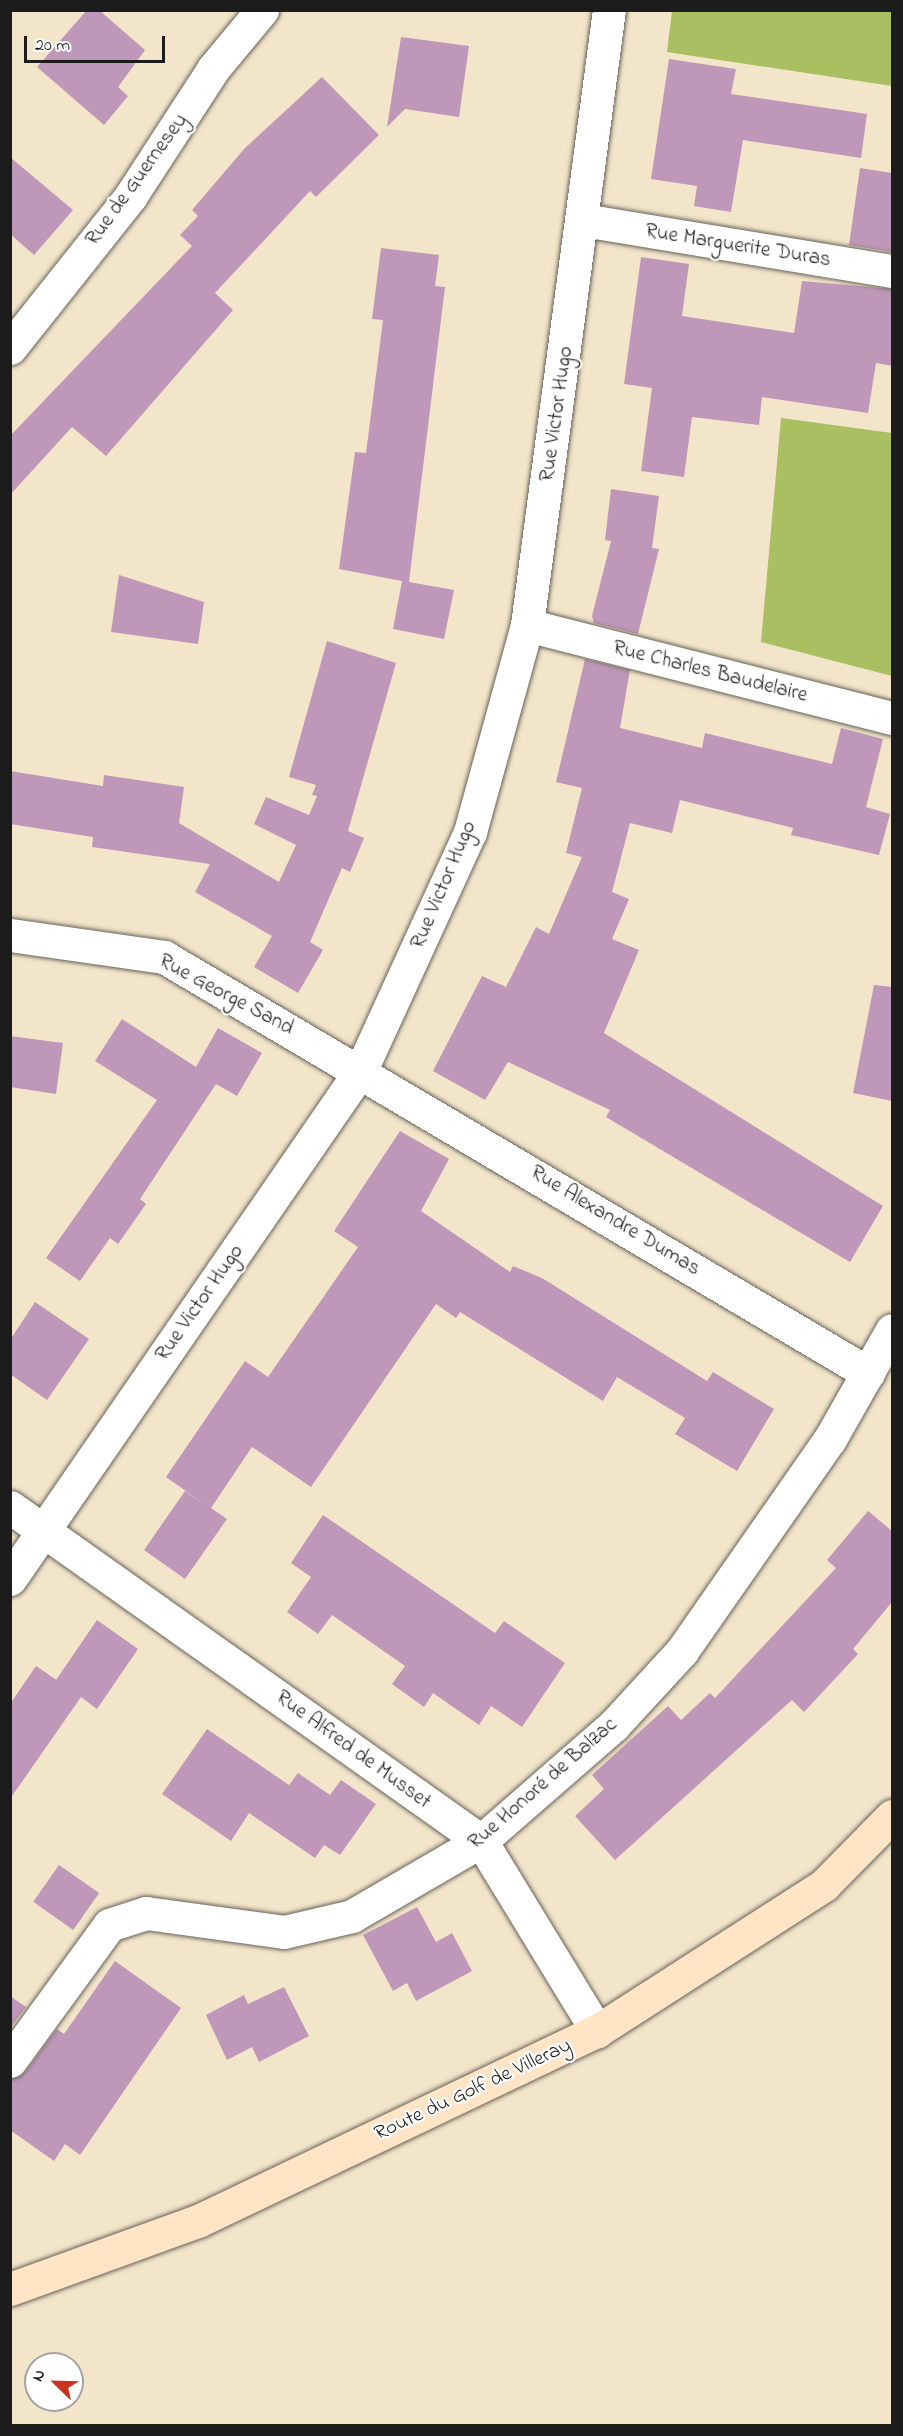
<!DOCTYPE html>
<html>
<head>
<meta charset="utf-8">
<style>
	body { margin:0 }
	#map { position:relative; width:903px; height:2436px; overflow:hidden; background:#f3e5ca; font-family:"Indie Flower",sans-serif }
	div>[style] { position:absolute }
	.green>* { inset:0; background:#aabe62 }
	.building>* { inset:0; background:#bf98b9; transform-origin:0 0 }
	.roads { filter:drop-shadow(0 0 2px #676259) drop-shadow(0 0 2px #676259) }
	.street>* { height:33px; margin:-16.5px; padding:0 16.5px; transform-origin:16.5px; border-radius:16.5px; background:#fff }
	.secondary>* { height:33px; margin:-16.5px; padding:0 16.5px; transform-origin:16.5px; border-radius:16.5px; background:#ffe4c6 }
	span { translate:-50% -50%; white-space:nowrap; text-align:center; line-height:1.15; -webkit-text-stroke:4.5px #fff; paint-order:stroke }
	.street-label { font-size:21px; color:#1c1c1c }
	.frame { position:absolute; inset:0; border:12px solid #1c1c1c; pointer-events:none }
	.north { position:absolute; left:24px; top:2352px; width:60px; height:60px; box-sizing:border-box; background:#fff; border:2px solid #a4a4a4; border-radius:50%; rotate:293deg; font-size:16px; font-weight:700; line-height:24px; text-align:center; color:#1c1c1c }
	.north::after { content:''; display:block; margin:auto; width:21px; height:27px; background:#c8321e; clip-path:polygon(50% 0,100% 100%,50% 72%,0 100%) }
	.scale { position:absolute; left:24px; top:36px; width:141px; height:27px; box-sizing:border-box; border:3px solid #1c1c1c; border-top:0; padding-left:8px; font-size:18px; line-height:21px; white-space:nowrap; color:#1c1c1c; -webkit-text-stroke:4px #fff; paint-order:stroke }
</style>
</head>
<body>
<div id="map">
	<div class="green">
		<div style="clip-path:polygon(672px 11px,892px 11px,892px 86px,667px 52px)"></div>
		<div style="clip-path:polygon(781px 418px,892px 433px,892px 676px,761px 642px)"></div>
	</div>
	<div class="building">
		<div style="clip-path:polygon(87px 10px,99px 10px,145px 50px,118px 87px,128px 96px,104px 125px,37px 67px)"></div>
		<div style="clip-path:polygon(401px 37px,469px 46px,459px 117px,405px 109px,387px 127px)"></div>
		<div style="clip-path:polygon(669px 59px,736px 69px,731px 94px,867px 114px,861px 158px,743px 140px,731px 212px,694px 206px,697px 186px,651px 179px)"></div>
		<div style="clip-path:polygon(322px 77px,379px 135px,316px 197px,310px 191px,215px 293px,233px 310px,106px 456px,72px 427px,10px 495px,10px 436px,192px 246px,180px 235px,198px 216px,192px 210px,245px 148px)"></div>
		<div style="clip-path:polygon(10px 157px,73px 210px,34px 255px,10px 234px)"></div>
		<div style="clip-path:polygon(860px 168px,892px 173px,892px 252px,849px 245px)"></div>
		<div style="clip-path:polygon(381px 248px,439px 255px,435px 286px,445px 287px,409px 582px,454px 590px,444px 639px,393px 629px,402px 581px,339px 569px,355px 452px,366px 453px,383px 320px,372px 319px)"></div>
		<div style="clip-path:polygon(641px 257px,689px 264px,682px 316px,794px 333px,802px 281px,892px 289px,892px 366px,876px 363px,868px 413px,762px 397px,759px 425px,692px 417px,684px 477px,641px 471px,652px 388px,624px 384px)"></div>
		<div style="clip-path:polygon(611px 489px,659px 496px,652px 548px,659px 549px,638px 634px,594px 623px,592px 616px,611px 541px,605px 540px)"></div>
		<div style="clip-path:polygon(119px 575px,204px 602px,198px 644px,111px 632px)"></div>
		<div style="clip-path:polygon(327px 641px,396px 663px,348px 831px,364px 838px,350px 872px,342px 868px,310px 942px,323px 950px,298px 993px,254px 967px,272px 936px,195px 892px,210px 864px,92px 847px,93px 837px,10px 824px,10px 771px,103px 786px,104px 775px,184px 787px,179px 823px,279px 882px,296px 845px,254px 824px,266px 797px,309px 815px,317px 796px,312px 795px,316px 785px,289px 777px)"></div>
		<div style="clip-path:polygon(585px 659px,630px 670px,620px 728px,702px 748px,705px 733px,832px 764px,841px 728px,883px 739px,866px 807px,890px 814px,879px 855px,791px 835px,793px 828px,680px 800px,672px 833px,630px 823px,612px 892px,629px 899px,612px 939px,639px 950px,604px 1033px,883px 1206px,850px 1262px,606px 1117px,610px 1110px,508px 1062px,485px 1100px,433px 1071px,482px 976px,506px 987px,536px 927px,549px 934px,582px 857px,566px 853px,582px 788px,556px 782px)"></div>
		<div style="clip-path:polygon(874px 985px,892px 987px,892px 1101px,853px 1093px)"></div>
		<div style="clip-path:polygon(122px 1019px,196px 1067px,218px 1028px,262px 1053px,237px 1096px,216px 1084px,140px 1199px,146px 1204px,118px 1244px,110px 1238px,80px 1281px,46px 1258px,157px 1100px,95px 1061px)"></div>
		<div style="clip-path:polygon(10px 1036px,63px 1043px,56px 1094px,10px 1087px)"></div>
		<div style="clip-path:polygon(400px 1131px,449px 1159px,421px 1211px,510px 1272px,513px 1266px,542px 1278px,707px 1381px,713px 1372px,774px 1409px,737px 1471px,675px 1434px,685px 1418px,617px 1377px,603px 1401px,460px 1312px,456px 1318px,436px 1304px,311px 1487px,252px 1447px,211px 1508px,227px 1519px,185px 1579px,144px 1550px,185px 1491px,207px 1506px,166px 1477px,245px 1361px,268px 1377px,358px 1247px,334px 1231px)"></div>
		<div style="clip-path:polygon(35px 1302px,89px 1339px,47px 1400px,10px 1374px,10px 1340px)"></div>
		<div style="clip-path:polygon(868px 1511px,892px 1531px,892px 1602px,853px 1649px,858px 1654px,804px 1712px,792px 1700px,615px 1860px,575px 1816px,604px 1789px,592px 1775px,668px 1706px,681px 1720px,710px 1693px,715px 1698px,836px 1568px,827px 1560px)"></div>
		<div style="clip-path:polygon(323px 1515px,495px 1633px,504px 1621px,565px 1663px,522px 1727px,491px 1706px,479px 1725px,433px 1693px,424px 1707px,392px 1684px,405px 1666px,332px 1615px,318px 1634px,287px 1612px,311px 1577px,291px 1563px)"></div>
		<div style="clip-path:polygon(97px 1620px,138px 1649px,97px 1709px,81px 1697px,10px 1799px,10px 1704px,36px 1666px,61px 1683px,56px 1680px)"></div>
		<div style="clip-path:polygon(207px 1729px,289px 1785px,298px 1773px,330px 1795px,341px 1780px,376px 1804px,340px 1855px,324px 1845px,315px 1858px,249px 1813px,231px 1841px,162px 1794px)"></div>
		<div style="left:59px;top:1865px;width:49px;height:45px;rotate:35deg"></div>
		<div style="clip-path:polygon(417px 1907px,436px 1942px,452px 1933px,472px 1971px,416px 2001px,407px 1983px,393px 1991px,363px 1935px)"></div>
		<div style="clip-path:polygon(115px 1961px,181px 2008px,80px 2155px,65px 2144px,54px 2161px,10px 2130px,10px 2079px,25px 2072px,57px 2029px,64px 2034px)"></div>
		<div style="clip-path:polygon(284px 1987px,309px 2036px,259px 2062px,252px 2047px,227px 2060px,206px 2015px,244px 1995px,248px 2004px)"></div>
		<div style="clip-path:polygon(10px 1996px,26px 2007px,10px 2028px)"></div>
	</div>
	<div class="roads">
		<div class="street">
			<div style="left:583px;top:220px;width:313px;rotate:9.4deg"></div>
			<div style="left:10px;top:348px;width:193px;rotate:-51.5deg"></div>
			<div style="left:130px;top:197px;width:153px;rotate:-57deg"></div>
			<div style="left:213px;top:69px;width:77px;rotate:-50.3deg"></div>
			<div style="left:527px;top:625px;width:377px;rotate:14.3deg"></div>
			<div style="left:10px;top:935px;width:156px;rotate:8.1deg"></div>
			<div style="left:164px;top:957px;width:818px;rotate:30.58deg"></div>
			<div style="left:10px;top:1507px;width:577px;rotate:35.34deg"></div>
			<div style="left:481px;top:1841px;width:223px;rotate:58.6deg"></div>
			<div style="left:10px;top:1579px;width:618px;rotate:-55.41deg"></div>
			<div style="left:361px;top:1070px;width:262px;rotate:-65.4deg"></div>
			<div style="left:470px;top:832px;width:215px;rotate:-74.6deg"></div>
			<div style="left:527px;top:625px;width:620px;rotate:-82.41deg"></div>
			<div style="left:10px;top:2061px;width:168px;rotate:-53.9deg"></div>
			<div style="left:109px;top:1925px;width:39px;rotate:-18deg"></div>
			<div style="left:146px;top:1913px;width:139px;rotate:7.8deg"></div>
			<div style="left:284px;top:1932px;width:70px;rotate:-13.2deg"></div>
			<div style="left:352px;top:1916px;width:149px;rotate:-30.2deg"></div>
			<div style="left:481px;top:1841px;width:176px;rotate:-41.1deg"></div>
			<div style="left:614px;top:1725px;width:100px;rotate:-47.4deg"></div>
			<div style="left:682px;top:1651px;width:259px;rotate:-55.1deg"></div>
			<div style="left:830px;top:1439px;width:125px;rotate:-60.4deg"></div>
		</div>
		<div class="secondary">
			<div style="left:10px;top:2289px;width:200px;rotate:-19.9deg"></div>
			<div style="left:198px;top:2221px;width:442px;rotate:-25.5deg"></div>
			<div style="left:597px;top:2031px;width:270px;rotate:-32.7deg"></div>
			<div style="left:824px;top:1885px;width:97px;rotate:-45.4deg"></div>
		</div>
	</div>
	<div class="street-label">
		<span style="left:137px;top:180px;rotate:-54deg">Rue de Guernesey</span>
		<span style="left:738px;top:246px;rotate:9deg">Rue Marguerite Duras</span>
		<span style="left:557px;top:414px;rotate:-82deg">Rue Victor Hugo</span>
		<span style="left:710px;top:672px;rotate:14deg">Rue Charles Baudelaire</span>
		<span style="left:444px;top:885px;rotate:-67deg">Rue Victor Hugo</span>
		<span style="left:226px;top:995px;rotate:28deg">Rue George Sand</span>
		<span style="left:615px;top:1221px;rotate:31deg">Rue Alexandre Dumas</span>
		<span style="left:200px;top:1303px;rotate:-55deg">Rue Victor Hugo</span>
		<span style="left:353px;top:1750px;rotate:36deg">Rue Alfred de Musset</span>
		<span style="left:543px;top:1784px;rotate:-41deg">Rue Honoré de Balzac</span>
		<span style="left:473px;top:2090px;rotate:-25deg">Route du Golf de Villeray</span>
	</div>
	<div class="frame"></div>
	<div class="north">N</div>
	<div class="scale">20 m</div>
</div>
</body>
</html>
